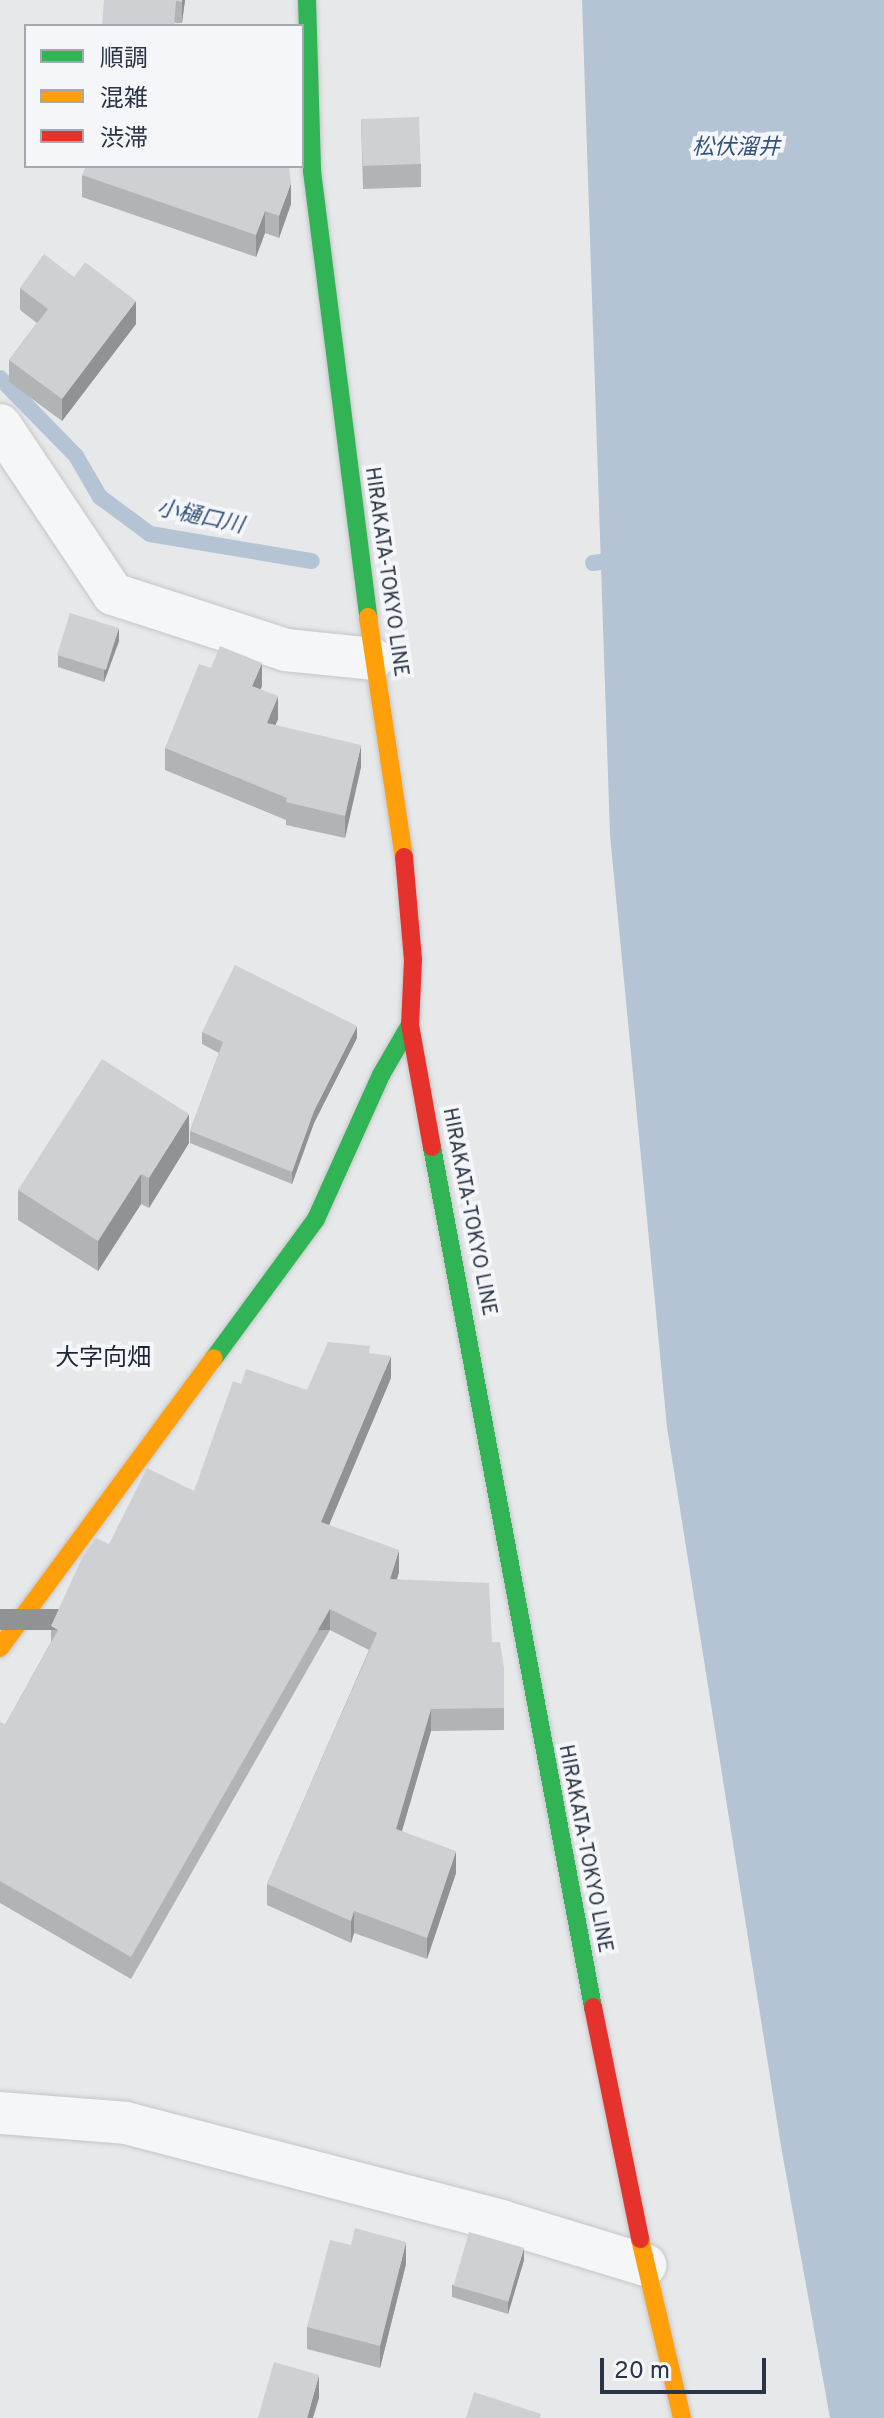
<!DOCTYPE html>
<html>
<head>
<meta charset="utf-8">
<style>
	body { margin:0 }
	#map { position:relative; width:884px; height:2418px; overflow:hidden; background:#e6e8ea; font-family:Overpass,"Noto Sans JP",sans-serif }
	div>[style] { position:absolute }
	.water>* { inset:0; background:#b4c4d5 }
	.stream>* { height:16px; margin:-8px; padding:0 8px; transform-origin:8px; border-radius:8px; background:#b4c4d5 }
	.roads { filter:drop-shadow(0 0 2px #c4c6c8) drop-shadow(0 0 2px #c4c6c8) }
	.street>* { height:42px; margin:-21px; padding:0 21px; transform-origin:21px; border-radius:21px; background:#f5f6f7 }
	.fast>* { height:18px; margin:-9px; padding:0 9px; transform-origin:9px; border-radius:9px; background:#30b455 }
	.slow>* { height:18px; margin:-9px; padding:0 9px; transform-origin:9px; border-radius:9px; background:#ff9f0a }
	.jam>* { height:18px; margin:-9px; padding:0 9px; transform-origin:9px; border-radius:9px; background:#e5322d }
	.wall>* { inset:0; background:#b1b3b5 }
	.shaded-wall>* { inset:0; background:#909294; transform-origin:0 0 }
	.building>* { inset:0; background:#ced0d3; transform-origin:0 0 }
	span { translate:-50% -50%; white-space:nowrap; text-align:center; line-height:1.15; -webkit-text-stroke:8px #f4f6f9; paint-order:stroke }
	.street-label { font-size:20px; color:#2b3445 }
	.water-label { font-size:22px; color:#34527a; font-style:italic }
	.quarter-label { font-size:24px; color:#1d2536 }
	.legend { position:absolute; left:24px; top:24px; width:280px; height:144px; box-sizing:border-box; background:#f4f6f9; border:2px solid #a4a8b1; margin:0; padding:10px 14px; list-style:none; font-size:24px; color:#2b3445 }
	.legend li { display:flex; align-items:center; gap:16px; height:40px }
	.legend b { width:40px; border:2px solid #a4a8b1 }
	.scale { position:absolute; left:600px; top:2358px; width:166px; height:36px; box-sizing:border-box; border:4px solid #2b3445; border-top:0; padding-left:10px; font-size:24px; line-height:28px; white-space:nowrap; color:#2b3445; -webkit-text-stroke:6px #f4f6f9; paint-order:stroke }
</style>
</head>
<body>
<div id="map">
	<div class="water">
		<div style="clip-path:polygon(582px 0,884px 0,884px 2418px,830px 2418px,781px 2146px,667px 1427px,610px 835px)"></div>
	</div>
	<div class="stream">
		<div style="left:0;top:378px;width:109px;rotate:45.7deg"></div>
		<div style="left:76px;top:456px;width:48px;rotate:59.7deg"></div>
		<div style="left:100px;top:497px;width:62px;rotate:36.5deg"></div>
		<div style="left:150px;top:534px;width:164px;rotate:9.5deg"></div>
		<div style="left:593px;top:563px;width:30px;rotate:-8deg"></div>
	</div>
	<div class="roads">
		<div class="street">
			<div style="left:0;top:425px;width:203px;rotate:56.2deg"></div>
			<div style="left:113px;top:594px;width:182px;rotate:17.9deg"></div>
			<div style="left:286px;top:650px;width:87px;rotate:5.9deg"></div>
			<div style="left:0;top:2113px;width:126px;rotate:4.5deg"></div>
			<div style="left:126px;top:2123px;width:388px;rotate:14.6deg"></div>
			<div style="left:501px;top:2221px;width:151px;rotate:17deg"></div>
		</div>
		<div class="fast">
			<div style="left:307px;top:0;width:171px;rotate:88.3deg"></div>
			<div style="left:312px;top:171px;width:450px;rotate:82.8deg"></div>
			<div style="left:432px;top:1147px;width:875px;rotate:79.4deg"></div>
			<div style="left:214px;top:1358px;width:172px;rotate:-53.7deg"></div>
			<div style="left:316px;top:1219px;width:158px;rotate:-65.7deg"></div>
			<div style="left:381px;top:1075px;width:58px;rotate:-59.9deg"></div>
		</div>
		<div class="slow">
			<div style="left:368px;top:617px;width:243px;rotate:81.5deg"></div>
			<div style="left:0;top:1648px;width:360px;rotate:-53.6deg"></div>
			<div style="left:640px;top:2239px;width:184px;rotate:76.8deg"></div>
		</div>
		<div class="jam">
			<div style="left:404px;top:857px;width:103px;rotate:85deg"></div>
			<div style="left:413px;top:960px;width:65px;rotate:92.6deg"></div>
			<div style="left:410px;top:1025px;width:124px;rotate:79.8deg"></div>
			<div style="left:593px;top:2007px;width:237px;rotate:78.5deg"></div>
		</div>
	</div>
	<div class="wall">
		<div style="clip-path:polygon(104px 0,185px 0,182px 23px,176px 23px)"></div>
		<div style="clip-path:polygon(361px 120px,421px 164px,421px 187px,363px 189px)"></div>
		<div style="clip-path:polygon(82px 175px,291px 204px,279px 238px,265px 233px,256px 257px,82px 197px)"></div>
		<div style="clip-path:polygon(20px 288px,136px 324px,62px 421px,9px 382px,9px 360px,37px 323px,20px 310px)"></div>
		<div style="clip-path:polygon(119px 641px,104px 682px,58px 667px,58px 655px)"></div>
		<div style="clip-path:polygon(262px 686px,260px 689px,278px 719px,275px 725px,361px 767px,345px 838px,286px 825px,286px 820px,165px 770px,165px 748px)"></div>
		<div style="clip-path:polygon(202px 1032px,357px 1038px,314px 1123px,292px 1184px,190px 1143px,190px 1131px,219px 1053px,202px 1044px)"></div>
		<div style="clip-path:polygon(189px 1143px,149px 1208px,141px 1204px,98px 1271px,18px 1220px,18px 1190px)"></div>
		<div style="clip-path:polygon(369px 1353px,391px 1378px,329px 1525px,399px 1572px,397px 1579px,492px 1642px,504px 1668px,504px 1730px,431px 1731px,402px 1831px,456px 1873px,427px 1959px,354px 1933px,351px 1943px,267px 1905px,267px 1884px,369px 1650px,330px 1630px,131px 1979px,0 1903px,0 1722px,5px 1725px,51px 1642px,51px 1626px,109px 1544px,194px 1491px,241px 1384px,307px 1390px)"></div>
		<div style="clip-path:polygon(524px 2260px,508px 2314px,452px 2297px,452px 2285px)"></div>
		<div style="clip-path:polygon(406px 2264px,380px 2368px,307px 2349px,307px 2327px)"></div>
	</div>
	<div class="shaded-wall">
		<div style="clip-path:polygon(182px 0,185px 0,182px 23px)"></div>
		<div style="clip-path:polygon(291px 183px,291px 204px,279px 238px,279px 216px)"></div>
		<div style="clip-path:polygon(265px 211px,265px 233px,256px 257px,256px 235px)"></div>
		<div style="clip-path:polygon(136px 301px,136px 324px,62px 421px,62px 399px)"></div>
		<div style="clip-path:polygon(119px 628px,119px 641px,104px 682px,104px 670px)"></div>
		<div style="clip-path:polygon(262px 663px,262px 686px,252px 708px,252px 686px)"></div>
		<div style="clip-path:polygon(278px 696px,278px 719px,267px 745px,267px 723px)"></div>
		<div style="clip-path:polygon(361px 745px,361px 767px,345px 838px,345px 816px)"></div>
		<div style="clip-path:polygon(357px 1026px,357px 1038px,314px 1123px,292px 1184px,292px 1172px,314px 1111px)"></div>
		<div style="clip-path:polygon(189px 1114px,189px 1143px,149px 1208px,149px 1178px)"></div>
		<div style="clip-path:polygon(141px 1174px,141px 1204px,98px 1271px,98px 1241px)"></div>
		<div style="clip-path:polygon(391px 1356px,391px 1378px,321px 1544px,321px 1522px)"></div>
		<div style="clip-path:polygon(399px 1550px,399px 1572px,390px 1601px,390px 1579px)"></div>
		<div style="left:330px;top:1609px;width:21px;height:401px;rotate:90deg"></div>
		<div style="clip-path:polygon(431px 1709px,431px 1731px,396px 1851px,396px 1829px)"></div>
		<div style="clip-path:polygon(456px 1851px,456px 1873px,427px 1959px,427px 1938px)"></div>
		<div style="clip-path:polygon(354px 1911px,354px 1933px,351px 1943px,351px 1921px)"></div>
		<div style="clip-path:polygon(406px 2242px,406px 2264px,380px 2368px,380px 2346px)"></div>
		<div style="clip-path:polygon(524px 2248px,524px 2260px,508px 2314px,508px 2302px)"></div>
		<div style="clip-path:polygon(319px 2375px,319px 2398px,313px 2418px,307px 2418px)"></div>
	</div>
	<div class="building">
		<div style="clip-path:polygon(104px 0,182px 0,182px 2px,176px 1px,174px 26px,102px 26px)"></div>
		<div style="left:419px;top:117px;width:47px;height:58px;rotate:88deg"></div>
		<div style="clip-path:polygon(86px 166px,289px 166px,291px 183px,279px 216px,265px 211px,256px 235px,82px 175px)"></div>
		<div style="clip-path:polygon(44px 254px,74px 277px,85px 262px,136px 301px,62px 399px,9px 360px,48px 309px,20px 288px)"></div>
		<div style="left:70px;top:613px;width:51px;height:44px;rotate:17deg"></div>
		<div style="clip-path:polygon(220px 646px,262px 663px,252px 686px,278px 696px,267px 723px,361px 745px,345px 816px,286px 802px,287px 798px,165px 748px,199px 664px,211px 668px)"></div>
		<div style="clip-path:polygon(235px 965px,357px 1026px,314px 1111px,292px 1172px,190px 1131px,223px 1042px,202px 1032px)"></div>
		<div style="clip-path:polygon(102px 1059px,189px 1114px,149px 1178px,141px 1174px,98px 1241px,18px 1190px)"></div>
		<div style="clip-path:polygon(328px 1342px,370px 1346px,369px 1353px,391px 1356px,321px 1522px,399px 1550px,390px 1579px,489px 1583px,492px 1642px,500px 1642px,504px 1668px,504px 1708px,431px 1709px,396px 1829px,456px 1851px,427px 1938px,354px 1911px,351px 1921px,267px 1884px,377px 1633px,330px 1609px,131px 1957px,0 1881px,0 1722px,5px 1725px,58px 1630px,51px 1626px,83px 1556px,96px 1538px,109px 1544px,147px 1468px,194px 1491px,233px 1381px,241px 1384px,246px 1369px,307px 1390px)"></div>
		<div style="clip-path:polygon(355px 2228px,406px 2242px,380px 2346px,307px 2327px,330px 2240px,351px 2245px)"></div>
		<div style="left:469px;top:2232px;width:57px;height:56px;rotate:16deg"></div>
		<div style="clip-path:polygon(274px 2362px,319px 2375px,307px 2418px,258px 2418px)"></div>
		<div style="clip-path:polygon(474px 2392px,541px 2414px,540px 2418px,466px 2418px)"></div>
	</div>
	<div class="street-label">
		<span style="left:385px;top:572px;rotate:82deg">HIRAKATA-TOKYO LINE</span>
		<span style="left:468px;top:1212px;rotate:79deg">HIRAKATA-TOKYO LINE</span>
		<span style="left:584px;top:1849px;rotate:79deg">HIRAKATA-TOKYO LINE</span>
	</div>
	<div class="water-label">
		<span style="left:736px;top:149px">松伏溜井</span>
		<span style="left:200px;top:518px;rotate:12deg">小樋口川</span>
	</div>
	<div class="quarter-label">
		<span style="left:103px;top:1360px">大字向畑</span>
	</div>
	<ul class="legend">
	<li><b style="height:10px;background:#30b455"></b>順調</li>
	<li><b style="height:10px;background:#ff9f0a"></b>混雑</li>
	<li><b style="height:10px;background:#e5322d"></b>渋滞</li>
	</ul>
	<div class="scale">20 m</div>
</div>
</body>
</html>
